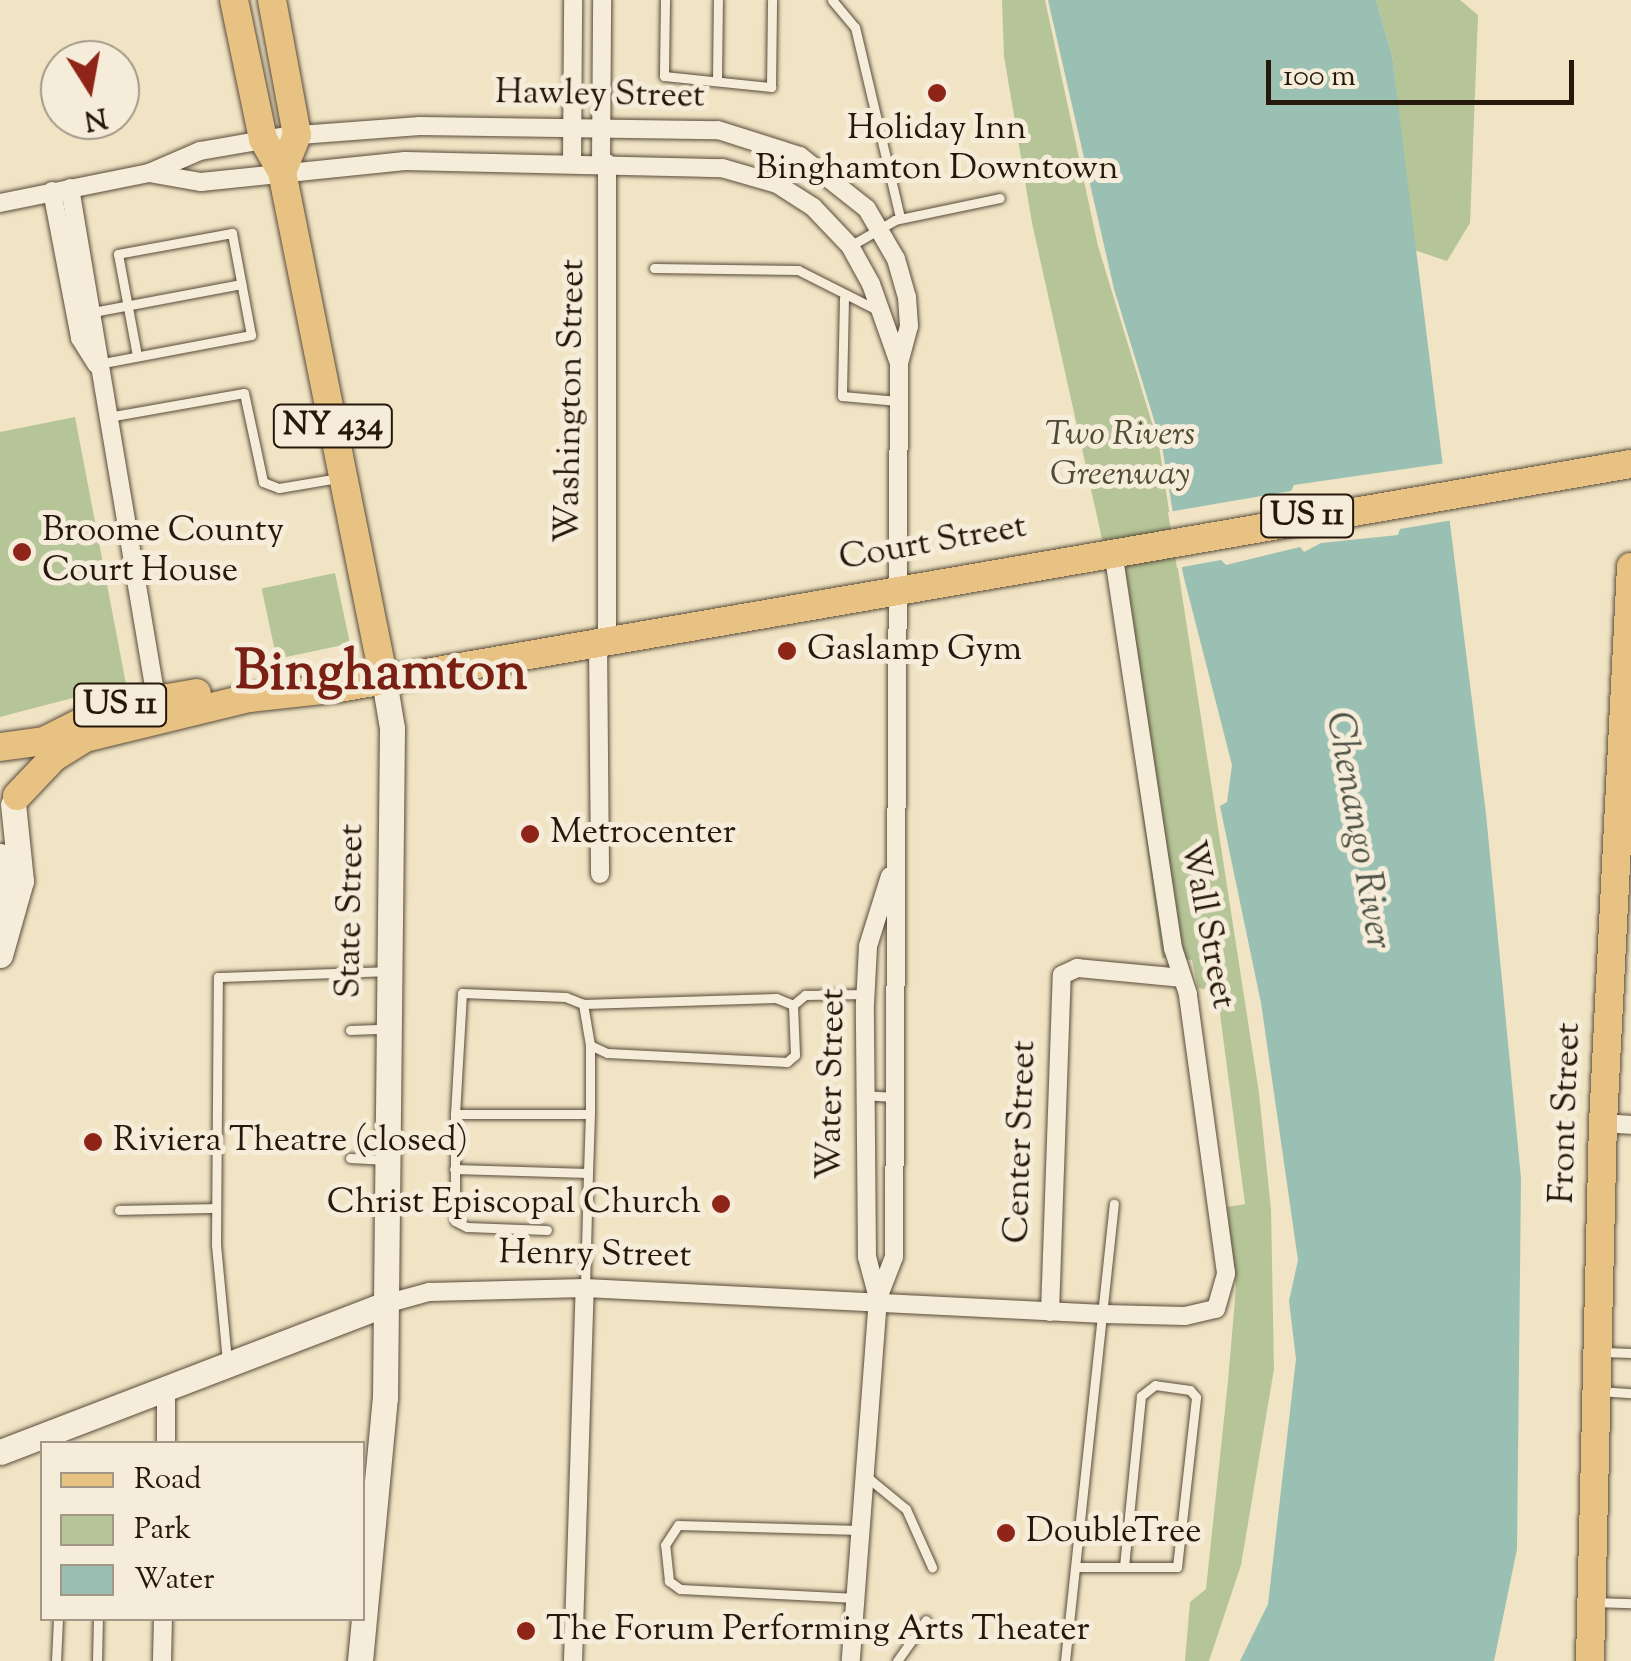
<!DOCTYPE html>
<html>
<head>
<meta charset="utf-8">
<style>
	body { margin:0 }
	#map { position:relative; width:1631px; height:1661px; overflow:hidden; background:#f0e4c4; font-family:"Sorts Mill Goudy",serif }
	div>[style] { position:absolute }
	.green>* { inset:0; background:#b5c597; transform-origin:0 0 }
	.water>* { inset:0; background:#9abfb3 }
	.pier>* { inset:0; background:#f0e4c4 }
	.roads { filter:drop-shadow(0 0 2px #594b3a) drop-shadow(0 0 2px #594b3a) }
	.lane>* { height:9px; margin:-4.5px; padding:0 4.5px; transform-origin:4.5px; border-radius:4.5px; background:#f5edd9 }
	.street>* { height:18px; margin:-9px; padding:0 9px; transform-origin:9px; border-radius:9px; background:#f5edd9 }
	.secondary>* { height:25px; margin:-12.5px; padding:0 12.5px; transform-origin:12.5px; border-radius:12.5px; background:#f5edd9 }
	.primary>* { height:28px; margin:-14px; padding:0 14px; transform-origin:14px; border-radius:14px; background:#e8c282 }
	.dots>* { width:28px; height:28px; translate:-50% -50%; box-sizing:border-box; border:5px solid #f5edd9; border-radius:50% }
	span { translate:-50% -50%; white-space:nowrap; text-align:center; line-height:1.15; -webkit-text-stroke:10px #f5edd9; paint-order:stroke }
	.shield-label span { padding:2px 8px; background:#f5edd9; border:2px solid; border-radius:8px; -webkit-text-stroke-width:0 }
	.shield-label { font-size:32px; color:#27180c; font-weight:700 }
	.street-label { font-size:35px; color:#27180c }
	.poi-label { font-size:35px; color:#27180c }
	.left { translate:0 -50%; text-align:left }
	.right { translate:-100% -50%; text-align:right }
	.park-label { font-size:35px; color:#524c36; font-style:italic }
	.water-label { font-size:38px; color:#4f5246; font-style:italic }
	.town-label { font-size:55px; color:#7a1f14; font-weight:700 }
	.legend { position:absolute; left:40px; top:1441px; width:325px; height:180px; box-sizing:border-box; background:#f5edd9; border:2px solid #a39887; margin:0; padding:12px 18px; list-style:none; font-size:30px; color:#27180c }
	.legend li { display:flex; align-items:center; gap:20px; height:50px }
	.legend b { width:50px; border:2px solid #a39887 }
	.north { position:absolute; left:40px; top:40px; width:100px; height:100px; box-sizing:border-box; background:#f5edd9; border:2px solid #a39887; border-radius:50%; rotate:169deg; font-size:28px; font-weight:700; line-height:40px; text-align:center; color:#27180c }
	.north::after { content:''; display:block; margin:auto; width:35px; height:45px; background:#8f2418; clip-path:polygon(50% 0,100% 100%,50% 72%,0 100%) }
	.scale { position:absolute; left:1266px; top:60px; width:308px; height:45px; box-sizing:border-box; border:5px solid #27180c; border-top:0; padding-left:12px; font-size:30px; line-height:35px; white-space:nowrap; color:#27180c; -webkit-text-stroke:8px #f5edd9; paint-order:stroke }
</style>
</head>
<body>
<div id="map">
	<div class="green">
		<div style="clip-path:polygon(1002px 0,1045px 0,1098px 246px,1159px 446px,1259px 1093px,1271px 1210px,1274px 1369px,1241px 1565px,1209px 1661px,1185px 1661px,1190px 1602px,1206px 1589px,1228px 1381px,1236px 1287px,1227px 1207px,1245px 1204px,1217px 991px,1198px 988px,1192px 960px,1162px 958px,1110px 575px,1032px 223px,1004px 56px)"></div>
		<div style="clip-path:polygon(1376px 0,1460px 0,1478px 15px,1470px 223px,1447px 261px,1414px 250px,1392px 55px)"></div>
		<div style="clip-path:polygon(75px 417px,126px 684px,0 717px,0 432px)"></div>
		<div style="left:335px;top:573px;width:72px;height:75px;rotate:78deg"></div>
	</div>
	<div class="water">
		<div style="clip-path:polygon(1048px 0,1376px 0,1392px 55px,1486px 814px,1521px 1178px,1517px 1549px,1494px 1661px,1240px 1661px,1268px 1604px,1296px 1359px,1289px 1301px,1298px 1260px,1261px 1003px,1220px 806px,1227px 802px,1232px 765px,1183px 574px,1162px 446px,1114px 289px)"></div>
	</div>
	<div class="pier">
		<div style="clip-path:polygon(1446px 463px,1453px 520px,1400px 529px,1398px 535px,1321px 543px,1304px 552px,1300px 547px,1226px 565px,1221px 560px,1177px 568px,1168px 512px,1291px 491px,1294px 485px)"></div>
	</div>
	<div class="roads">
		<div class="lane">
			<div style="left:665px;top:0;width:76px;rotate:90.8deg"></div>
			<div style="left:664px;top:76px;width:108px;rotate:5.9deg"></div>
			<div style="left:771px;top:87px;width:87px;rotate:-89.3deg"></div>
			<div style="left:832px;top:0;width:35px;rotate:50deg"></div>
			<div style="left:855px;top:27px;width:196px;rotate:76.7deg"></div>
			<div style="left:717px;top:78px;width:78px;rotate:-89.3deg"></div>
			<div style="left:850px;top:246px;width:52px;rotate:-30deg"></div>
			<div style="left:895px;top:220px;width:107px;rotate:-11.8deg"></div>
			<div style="left:654px;top:268px;width:144px;rotate:0.8deg"></div>
			<div style="left:798px;top:270px;width:91px;rotate:26.8deg"></div>
			<div style="left:844px;top:298px;width:98px;rotate:91.2deg"></div>
			<div style="left:842px;top:396px;width:56px;rotate:5.1deg"></div>
			<div style="left:93px;top:312px;width:151px;rotate:-10.7deg"></div>
			<div style="left:98px;top:364px;width:156px;rotate:-10.7deg"></div>
			<div style="left:251px;top:335px;width:104px;rotate:-100.6deg"></div>
			<div style="left:232px;top:233px;width:116px;rotate:169.6deg"></div>
			<div style="left:118px;top:254px;width:104px;rotate:79.4deg"></div>
			<div style="left:108px;top:417px;width:138px;rotate:-10deg"></div>
			<div style="left:244px;top:393px;width:91px;rotate:77.9deg"></div>
			<div style="left:263px;top:482px;width:17px;rotate:21deg"></div>
			<div style="left:279px;top:488px;width:61px;rotate:-9.5deg"></div>
			<div style="left:583px;top:1004px;width:193px;rotate:-1.8deg"></div>
			<div style="left:776px;top:998px;width:18px;rotate:22deg"></div>
			<div style="left:793px;top:1005px;width:50px;rotate:87.7deg"></div>
			<div style="left:795px;top:1055px;width:11px;rotate:139deg"></div>
			<div style="left:787px;top:1062px;width:180px;rotate:-177.1deg"></div>
			<div style="left:607px;top:1053px;width:19px;rotate:-155deg"></div>
			<div style="left:793px;top:1005px;width:16px;rotate:-40deg"></div>
			<div style="left:805px;top:995px;width:61px;rotate:-0.9deg"></div>
			<div style="left:350px;top:1030px;width:35px;rotate:-2deg"></div>
			<div style="left:864px;top:1095px;width:32px;rotate:4deg"></div>
			<div style="left:455px;top:1114px;width:107px;rotate:90deg"></div>
			<div style="left:455px;top:1221px;width:13px;rotate:27deg"></div>
			<div style="left:467px;top:1227px;width:80px;rotate:2.1deg"></div>
			<div style="left:350px;top:1158px;width:33px;rotate:3deg"></div>
			<div style="left:454px;top:1169px;width:134px;rotate:1.7deg"></div>
			<div style="left:119px;top:1210px;width:97px;rotate:-1.2deg"></div>
			<div style="left:585px;top:1287px;width:114px;rotate:-88.5deg"></div>
			<div style="left:588px;top:1173px;width:59px;rotate:-88.1deg"></div>
			<div style="left:590px;top:1114px;width:69px;rotate:-90deg"></div>
			<div style="left:590px;top:1045px;width:42px;rotate:-99.7deg"></div>
			<div style="left:583px;top:1004px;width:18px;rotate:-158deg"></div>
			<div style="left:566px;top:997px;width:104px;rotate:-177.8deg"></div>
			<div style="left:462px;top:993px;width:121px;rotate:93.3deg"></div>
			<div style="left:455px;top:1114px;width:135px"></div>
			<div style="left:1604px;top:1352px;width:27px;rotate:2deg"></div>
			<div style="left:227px;top:1361px;width:117px;rotate:-95.4deg"></div>
			<div style="left:216px;top:1245px;width:268px;rotate:-89.6deg"></div>
			<div style="left:218px;top:977px;width:169px;rotate:-2deg"></div>
			<div style="left:1599px;top:1391px;width:32px;rotate:4deg"></div>
			<div style="left:867px;top:1477px;width:50px;rotate:39.4deg"></div>
			<div style="left:906px;top:1509px;width:64px;rotate:65.9deg"></div>
			<div style="left:1077px;top:1567px;width:100px"></div>
			<div style="left:1177px;top:1567px;width:171px;rotate:-83.6deg"></div>
			<div style="left:1196px;top:1397px;width:9px;rotate:-131deg"></div>
			<div style="left:1190px;top:1390px;width:35px;rotate:-172deg"></div>
			<div style="left:1155px;top:1385px;width:18px;rotate:142deg"></div>
			<div style="left:1141px;top:1396px;width:171px;rotate:95.7deg"></div>
			<div style="left:856px;top:1598px;width:176px;rotate:-177.1deg"></div>
			<div style="left:680px;top:1589px;width:14px;rotate:-144deg"></div>
			<div style="left:669px;top:1581px;width:36px;rotate:-96deg"></div>
			<div style="left:665px;top:1545px;width:24px;rotate:-57deg"></div>
			<div style="left:678px;top:1525px;width:182px;rotate:1.6deg"></div>
			<div style="left:1594px;top:1602px;width:37px;rotate:2deg"></div>
			<div style="left:56px;top:1661px;width:43px;rotate:-87.3deg"></div>
			<div style="left:97px;top:1661px;width:43px;rotate:-88.7deg"></div>
			<div style="left:897px;top:1661px;width:50px;rotate:-54.7deg"></div>
			<div style="left:1065px;top:1661px;width:460px;rotate:-83.9deg"></div>
		</div>
		<div class="street">
			<div style="left:572px;top:163px;width:163px;rotate:-89.6deg"></div>
			<div style="left:601px;top:163px;width:163px;rotate:-89.6deg"></div>
			<div style="left:149px;top:173px;width:53px;rotate:9.8deg"></div>
			<div style="left:201px;top:182px;width:205px;rotate:-5.9deg"></div>
			<div style="left:405px;top:161px;width:317px;rotate:1.3deg"></div>
			<div style="left:722px;top:168px;width:57px;rotate:16.2deg"></div>
			<div style="left:777px;top:184px;width:43px;rotate:32.6deg"></div>
			<div style="left:813px;top:207px;width:54px;rotate:46.5deg"></div>
			<div style="left:850px;top:246px;width:43px;rotate:61.1deg"></div>
			<div style="left:871px;top:284px;width:84px;rotate:70.5deg"></div>
			<div style="left:899px;top:363px;width:894px;rotate:90.32deg"></div>
			<div style="left:894px;top:1257px;width:44px;rotate:111.3deg"></div>
			<div style="left:878px;top:1298px;width:364px;rotate:94.3deg"></div>
			<div style="left:70px;top:188px;width:517px;rotate:80.43deg"></div>
			<div style="left:52px;top:191px;width:150px;rotate:79.2deg"></div>
			<div style="left:80px;top:338px;width:31px;rotate:58deg"></div>
			<div style="left:0;top:203px;width:152px;rotate:-11.4deg"></div>
			<div style="left:149px;top:173px;width:56px;rotate:-23.3deg"></div>
			<div style="left:200px;top:151px;width:87px;rotate:-9.9deg"></div>
			<div style="left:286px;top:136px;width:134px;rotate:-4.3deg"></div>
			<div style="left:420px;top:126px;width:298px;rotate:0.8deg"></div>
			<div style="left:718px;top:130px;width:86px;rotate:17.6deg"></div>
			<div style="left:800px;top:156px;width:85px;rotate:38.3deg"></div>
			<div style="left:867px;top:209px;width:58px;rotate:59.9deg"></div>
			<div style="left:896px;top:259px;width:40px;rotate:74deg"></div>
			<div style="left:907px;top:297px;width:29px;rotate:86deg"></div>
			<div style="left:909px;top:326px;width:38px;rotate:105deg"></div>
			<div style="left:607px;top:639px;width:476px;rotate:-90deg"></div>
			<div style="left:598px;top:640px;width:234px;rotate:89.5deg"></div>
			<div style="left:1603px;top:1123px;width:28px;rotate:4deg"></div>
			<div style="left:878px;top:1298px;width:42px;rotate:-105deg"></div>
			<div style="left:867px;top:1257px;width:253px;rotate:-90.5deg"></div>
			<div style="left:865px;top:1004px;width:58px;rotate:-87deg"></div>
			<div style="left:868px;top:946px;width:73px;rotate:-72.6deg"></div>
			<div style="left:385px;top:1304px;width:46px;rotate:-15.3deg"></div>
			<div style="left:429px;top:1292px;width:156px;rotate:-1.5deg"></div>
			<div style="left:585px;top:1288px;width:520px;rotate:2.87deg"></div>
			<div style="left:1104px;top:1314px;width:81px;rotate:1.4deg"></div>
			<div style="left:1185px;top:1316px;width:32px;rotate:-13deg"></div>
			<div style="left:1216px;top:1309px;width:37px;rotate:-74deg"></div>
			<div style="left:1226px;top:1273px;width:282px;rotate:-97.8deg"></div>
			<div style="left:1188px;top:994px;width:48px;rotate:-108.1deg"></div>
			<div style="left:1173px;top:948px;width:402px;rotate:-98.6deg"></div>
			<div style="left:1050px;top:1312px;width:337px;rotate:-88deg"></div>
			<div style="left:1062px;top:975px;width:17px;rotate:-25deg"></div>
			<div style="left:1077px;top:968px;width:105px;rotate:5.4deg"></div>
			<div style="left:166px;top:1444px;width:58px;rotate:-90deg"></div>
			<div style="left:162px;top:1661px;width:43px;rotate:-88.7deg"></div>
			<div style="left:573px;top:1661px;width:373px;rotate:-88.2deg"></div>
		</div>
		<div class="secondary">
			<div style="left:0;top:856px;width:52px;rotate:90deg"></div>
			<div style="left:0;top:955px;width:77px;rotate:-74.2deg"></div>
			<div style="left:21px;top:881px;width:77px;rotate:-95.9deg"></div>
			<div style="left:0;top:1452px;width:412px;rotate:-21deg"></div>
			<div style="left:360px;top:1661px;width:264px;rotate:-84.6deg"></div>
			<div style="left:385px;top:1398px;width:670px;rotate:-89.4deg"></div>
			<div style="left:392px;top:728px;width:49px;rotate:-99.5deg"></div>
		</div>
		<div class="primary">
			<div style="left:234px;top:0;width:142px;rotate:78.2deg"></div>
			<div style="left:263px;top:139px;width:38px;rotate:60deg"></div>
			<div style="left:282px;top:172px;width:518px;rotate:78.65deg"></div>
			<div style="left:272px;top:0;width:137px;rotate:79.5deg"></div>
			<div style="left:297px;top:135px;width:40px;rotate:112deg"></div>
			<div style="left:0;top:747px;width:44px;rotate:-7.8deg"></div>
			<div style="left:44px;top:741px;width:74px;rotate:-26.6deg"></div>
			<div style="left:110px;top:708px;width:88px;rotate:-9.8deg"></div>
			<div style="left:17px;top:796px;width:52px;rotate:-46.5deg"></div>
			<div style="left:53px;top:758px;width:38px;rotate:-32deg"></div>
			<div style="left:85px;top:738px;width:169px;rotate:-13.7deg"></div>
			<div style="left:249px;top:698px;width:91px;rotate:-6.3deg"></div>
			<div style="left:339px;top:688px;width:1311px;rotate:-9.84deg"></div>
			<div style="left:1590px;top:1661px;width:538px;rotate:-88.62deg"></div>
			<div style="left:1603px;top:1123px;width:557px;rotate:-87.12deg"></div>
		</div>
	</div>
	<div class="dots">
		<div style="left:937px;top:93px;background:#8f2418"></div>
		<div style="left:22px;top:552px;background:#8f2418"></div>
		<div style="left:787px;top:651px;background:#8f2418"></div>
		<div style="left:530px;top:834px;background:#8f2418"></div>
		<div style="left:93px;top:1142px;background:#8f2418"></div>
		<div style="left:721px;top:1204px;background:#8f2418"></div>
		<div style="left:1006px;top:1533px;background:#8f2418"></div>
		<div style="left:526px;top:1631px;background:#8f2418"></div>
	</div>
	<div class="shield-label">
		<span style="left:333px;top:426px">NY 434</span>
		<span style="left:1307px;top:516px">US 11</span>
		<span style="left:120px;top:705px">US 11</span>
	</div>
	<div class="street-label">
		<span style="left:600px;top:96px;rotate:1deg">Hawley Street</span>
		<span style="left:572px;top:401px;rotate:-89deg">Washington Street</span>
		<span style="left:933px;top:544px;rotate:-10deg">Court Street</span>
		<span style="left:352px;top:911px;rotate:-89deg">State Street</span>
		<span style="left:1206px;top:925px;rotate:79deg">Wall Street</span>
		<span style="left:833px;top:1084px;rotate:-89deg">Water Street</span>
		<span style="left:1567px;top:1113px;rotate:-88deg">Front Street</span>
		<span style="left:1022px;top:1142px;rotate:-88deg">Center Street</span>
		<span style="left:595px;top:1256px;rotate:1deg">Henry Street</span>
	</div>
	<div class="poi-label">
		<span style="left:937px;top:150px">Holiday Inn<br>Binghamton Downtown</span>
		<span class="left" style="left:42px;top:552px">Broome County<br>Court House</span>
		<span class="left" style="left:807px;top:651px">Gaslamp Gym</span>
		<span class="left" style="left:550px;top:834px">Metrocenter</span>
		<span class="left" style="left:113px;top:1142px">Riviera Theatre (closed)</span>
		<span class="right" style="left:701px;top:1204px">Christ Episcopal Church</span>
		<span class="left" style="left:1026px;top:1533px">DoubleTree</span>
		<span class="left" style="left:546px;top:1631px">The Forum Performing Arts Theater</span>
	</div>
	<div class="park-label">
		<span style="left:1120px;top:456px">Two Rivers<br>Greenway</span>
	</div>
	<div class="water-label">
		<span style="left:1356px;top:831px;rotate:80deg">Chenango River</span>
	</div>
	<div class="town-label">
		<span style="left:381px;top:675px">Binghamton</span>
	</div>
	<ul class="legend">
	<li><b style="height:12px;background:#e8c282"></b>Road</li>
	<li><b style="height:28px;background:#b5c597"></b>Park</li>
	<li><b style="height:28px;background:#9abfb3"></b>Water</li>
	</ul>
	<div class="north">N</div>
	<div class="scale">100 m</div>
</div>
</body>
</html>
